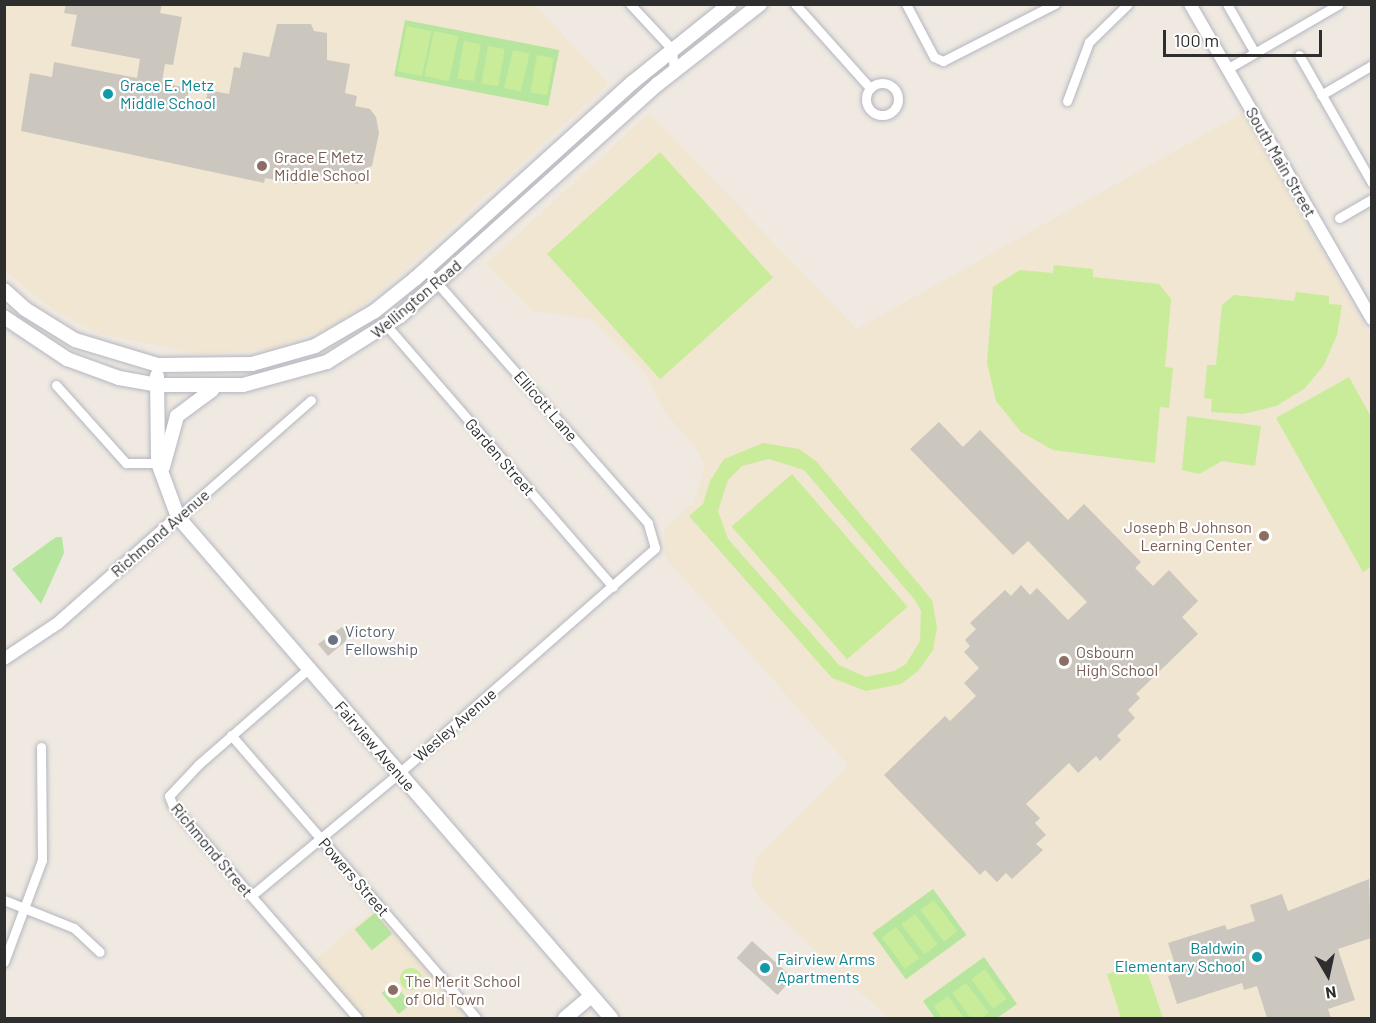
<!DOCTYPE html>
<html>
<head>
<meta charset="utf-8">
<style>
	body { margin:0 }
	#map { position:relative; width:1376px; height:1023px; overflow:hidden; background:#efe9e1; font-family:Barlow,sans-serif }
	div>[style] { position:absolute }
	.education>* { inset:0; background:#f0e6d1 }
	.green>* { inset:0; background:#b6e59e; transform-origin:0 0 }
	.pitch>* { inset:0; background:#c9ec9a; transform-origin:0 0 }
	.round { border-radius:50% }
	.building>* { inset:0; background:#cbc7bf; transform-origin:0 0 }
	.roads { filter:drop-shadow(0 0 2px #b4b7c1) drop-shadow(0 0 2px #b4b7c1) }
	.minor>* { height:9px; margin:-4.5px; padding:0 4.5px; transform-origin:4.5px; border-radius:4.5px; background:#fff }
	.minor>.ring { margin:-4.5px; padding:0; box-sizing:content-box; background:none; border:9px solid #fff; border-radius:50% }
	.tertiary>* { height:12px; margin:-6px; padding:0 6px; transform-origin:6px; border-radius:6px; background:#fff }
	.secondary>* { height:14px; margin:-7px; padding:0 7px; transform-origin:7px; border-radius:7px; background:#fff }
	.dots>* { width:16px; height:16px; translate:-50% -50%; box-sizing:border-box; border:3px solid #fff; border-radius:50% }
	span { translate:-50% -50%; white-space:nowrap; text-align:center; line-height:1.15; -webkit-text-stroke:4.5px #fff; paint-order:stroke }
	.culture-label { font-size:16px; color:#0d838f }
	.left { translate:0 -50%; text-align:left }
	.right { translate:-100% -50%; text-align:right }
	.education-label { font-size:16px; color:#785e54 }
	.street-label { font-size:16px; color:#2e2e2e }
	.worship-label { font-size:16px; color:#5b616d }
	.frame { position:absolute; inset:0; border:6px solid #2e2e2e; pointer-events:none }
	.north { position:absolute; left:1298px; top:945px; width:60px; height:60px; -webkit-text-stroke:4px #fff; paint-order:stroke; rotate:171deg; font-size:16px; font-weight:700; line-height:24px; text-align:center; color:#2e2e2e }
	.north::after { content:''; display:block; margin:auto; width:21px; height:27px; background:#2e2e2e; clip-path:polygon(50% 0,100% 100%,50% 72%,0 100%) }
	.scale { position:absolute; left:1163px; top:30px; width:159px; height:27px; box-sizing:border-box; border:3px solid #2e2e2e; border-top:0; padding-left:8px; font-size:18px; line-height:21px; white-space:nowrap; color:#2e2e2e; -webkit-text-stroke:4px #fff; paint-order:stroke }
</style>
</head>
<body>
<div id="map">
	<div class="education">
		<div style="clip-path:polygon(5px 5px,535px 5px,608px 84px,387px 286px,336px 324px,271px 349px,198px 354px,100px 334px,53px 310px,5px 271px)"></div>
		<div style="clip-path:polygon(649px 113px,857px 329px,1243px 113px,1371px 338px,1371px 1018px,888px 1018px,759px 898px,751px 881px,757px 857px,848px 765px,665px 557px,664px 530px,694px 502px,705px 465px,694px 445px,664px 411px,645px 373px,591px 319px,532px 311px,486px 264px)"></div>
		<div style="clip-path:polygon(375px 908px,472px 1018px,363px 1018px,314px 961px)"></div>
	</div>
	<div class="green">
		<div style="left:405px;top:20px;width:157px;height:57px;rotate:11deg"></div>
		<div style="clip-path:polygon(56px 537px,62px 537px,64px 553px,41px 604px,12px 569px)"></div>
		<div style="left:933px;top:889px;width:57px;height:75px;rotate:54deg"></div>
		<div style="left:375px;top:913px;width:27px;height:26px;rotate:51deg"></div>
		<div style="clip-path:polygon(984px 957px,1017px 1004px,997px 1018px,935px 1018px,923px 1001px)"></div>
		<div style="left:394px;top:983px;width:27px;height:16px;rotate:51deg"></div>
	</div>
	<div class="pitch">
		<div style="left:407px;top:26px;width:25px;height:46px;rotate:12deg"></div>
		<div style="left:434px;top:31px;width:25px;height:46px;rotate:12deg"></div>
		<div style="left:464px;top:41px;width:17px;height:38px;rotate:10deg"></div>
		<div style="left:488px;top:46px;width:17px;height:38px;rotate:10deg"></div>
		<div style="left:513px;top:50px;width:17px;height:39px;rotate:13deg"></div>
		<div style="left:537px;top:55px;width:17px;height:38px;rotate:10deg"></div>
		<div style="left:660px;top:152px;width:169px;height:152px;rotate:48deg"></div>
		<div style="clip-path:polygon(1054px 265px,1093px 269px,1093px 277px,1159px 284px,1171px 299px,1165px 367px,1173px 368px,1169px 408px,1160px 407px,1155px 463px,1053px 450px,1021px 432px,996px 401px,987px 363px,993px 287px,1020px 270px,1053px 273px)"></div>
		<div style="clip-path:polygon(1296px 292px,1329px 296px,1329px 304px,1342px 305px,1337px 335px,1324px 365px,1304px 389px,1276px 406px,1243px 414px,1211px 412px,1212px 399px,1204px 398px,1207px 365px,1216px 365px,1222px 305px,1234px 295px,1294px 301px)"></div>
		<div style="clip-path:polygon(1349px 377px,1371px 417px,1371px 567px,1363px 572px,1276px 418px)"></div>
		<div style="clip-path:polygon(1187px 416px,1261px 426px,1255px 466px,1222px 461px,1199px 474px,1182px 470px)"></div>
		<div style="clip-path:polygon(evenodd,763px 443px,799px 449px,816px 461px,932px 600px,937px 627px,933px 650px,918px 671px,901px 684px,866px 691px,832px 678px,689px 516px,703px 504px,710px 481px,724px 459px,763px 443px,769px 459px,804px 470px,915px 600px,921px 611px,920px 641px,906px 664px,894px 671px,866px 677px,839px 665px,728px 539px,718px 511px,728px 480px,742px 466px,769px 459px)"></div>
		<div style="left:792px;top:474px;width:176px;height:80px;rotate:49deg"></div>
		<div style="left:934px;top:900px;width:39px;height:17px;rotate:53deg"></div>
		<div style="left:915px;top:914px;width:38px;height:17px;rotate:53deg"></div>
		<div style="left:896px;top:927px;width:39px;height:18px;rotate:53deg"></div>
		<div style="clip-path:polygon(1144px 962px,1163px 1018px,1121px 1018px,1107px 974px)"></div>
		<div class="round" style="left:400px;top:968px;width:22px;height:22px"></div>
		<div style="left:985px;top:969px;width:37px;height:17px;rotate:54deg"></div>
		<div style="clip-path:polygon(966px 983px,989px 1013px,981px 1018px,971px 1018px,952px 993px)"></div>
		<div style="clip-path:polygon(948px 996px,964px 1018px,942px 1018px,934px 1006px)"></div>
	</div>
	<div class="building">
		<div style="clip-path:polygon(66px 4px,162px 4px,160px 13px,182px 17px,173px 65px,165px 64px,162px 82px,189px 89px,187px 101px,205px 105px,208px 90px,229px 94px,234px 67px,240px 68px,243px 52px,269px 57px,277px 24px,311px 24px,314px 31px,327px 33px,327px 60px,350px 64px,345px 93px,357px 96px,355px 106px,370px 109px,376px 117px,379px 133px,372px 166px,360px 171px,358px 184px,299px 173px,297px 184px,265px 178px,264px 183px,21px 131px,30px 73px,52px 77px,54px 62px,137px 78px,140px 59px,71px 46px,77px 15px,64px 13px)"></div>
		<div style="clip-path:polygon(939px 422px,963px 447px,980px 430px,1068px 520px,1084px 504px,1141px 562px,1135px 568px,1153px 586px,1169px 570px,1198px 601px,1182px 617px,1198px 634px,1136px 694px,1140px 698px,1128px 710px,1135px 718px,1117px 736px,1121px 740px,1100px 761px,1096px 756px,1078px 773px,1069px 763px,1026px 804px,1040px 818px,1035px 823px,1046px 835px,1036px 844px,1043px 850px,1012px 879px,1006px 873px,997px 882px,985px 870px,980px 875px,884px 775px,945px 716px,950px 721px,976px 696px,964px 683px,979px 668px,964px 652px,970px 646px,965px 640px,976px 629px,970px 623px,1005px 590px,1011px 596px,1021px 585px,1030px 595px,1037px 588px,1068px 620px,1087px 602px,1028px 541px,1013px 555px,910px 449px)"></div>
		<div style="clip-path:polygon(342px 627px,348px 634px,345px 642px,328px 656px,318px 644px)"></div>
		<div style="clip-path:polygon(1369px 879px,1371px 938px,1338px 949px,1355px 1000px,1328px 1009px,1331px 1018px,1267px 1018px,1257px 986px,1244px 990px,1242px 983px,1177px 1004px,1168px 976px,1174px 974px,1175px 964px,1168px 943px,1225px 925px,1227px 930px,1255px 921px,1250px 905px,1282px 894px,1288px 911px)"></div>
		<div style="left:752px;top:941px;width:55px;height:23px;rotate:42deg"></div>
	</div>
	<div class="roads">
		<div class="minor">
			<div style="left:630px;top:4px;width:62px;rotate:47deg"></div>
			<div style="left:672px;top:49px;width:22px;rotate:85deg"></div>
			<div style="left:795px;top:4px;width:113px;rotate:48.2deg"></div>
			<div style="left:906px;top:4px;width:60px;rotate:62.2deg"></div>
			<div style="left:934px;top:57px;width:10px;rotate:24deg"></div>
			<div style="left:943px;top:61px;width:126px;rotate:-27deg"></div>
			<div style="left:1227px;top:4px;width:56px;rotate:60.3deg"></div>
			<div style="left:1299px;top:55px;width:147px;rotate:60.3deg"></div>
			<div style="left:1227px;top:69px;width:129px;rotate:-30.1deg"></div>
			<div class="ring" style="left:866px;top:83px;width:23px;height:23px"></div>
			<div style="left:1321px;top:95px;width:59px;rotate:-30.5deg"></div>
			<div style="left:1067px;top:101px;width:63px;rotate:-69.6deg"></div>
			<div style="left:1089px;top:42px;width:54px;rotate:-44.3deg"></div>
			<div style="left:1339px;top:218px;width:38px;rotate:-30deg"></div>
			<div style="left:387px;top:326px;width:345px;rotate:49.1deg"></div>
			<div style="left:56px;top:385px;width:105px;rotate:48.1deg"></div>
			<div style="left:126px;top:463px;width:32px"></div>
			<div style="left:178px;top:517px;width:177px;rotate:-41.3deg"></div>
			<div style="left:308px;top:669px;width:146px;rotate:138.9deg"></div>
			<div style="left:198px;top:765px;width:42px;rotate:133.1deg"></div>
			<div style="left:169px;top:796px;width:11px;rotate:68deg"></div>
			<div style="left:173px;top:806px;width:281px;rotate:49deg"></div>
			<div style="left:231px;top:735px;width:374px;rotate:49.1deg"></div>
			<div style="left:251px;top:896px;width:191px;rotate:-39.7deg"></div>
			<div style="left:398px;top:774px;width:342px;rotate:-41.3deg"></div>
			<div style="left:655px;top:548px;width:26px;rotate:-106deg"></div>
			<div style="left:648px;top:523px;width:338px;rotate:-131.3deg"></div>
			<div style="left:4px;top:900px;width:75px;rotate:21.8deg"></div>
			<div style="left:74px;top:928px;width:35px;rotate:43deg"></div>
			<div style="left:4px;top:962px;width:109px;rotate:-69.6deg"></div>
			<div style="left:42px;top:860px;width:113px;rotate:-90.5deg"></div>
		</div>
		<div class="tertiary">
			<div style="left:1190px;top:4px;width:364px;rotate:60deg"></div>
			<div style="left:4px;top:659px;width:65px;rotate:-33.7deg"></div>
			<div style="left:58px;top:623px;width:160px;rotate:-41.5deg"></div>
		</div>
		<div class="secondary">
			<div style="left:4px;top:290px;width:28px;rotate:42deg"></div>
			<div style="left:25px;top:309px;width:59px;rotate:31.8deg"></div>
			<div style="left:75px;top:340px;width:87px;rotate:16.8deg"></div>
			<div style="left:158px;top:365px;width:94px;rotate:-0.6deg"></div>
			<div style="left:252px;top:364px;width:66px;rotate:-15.9deg"></div>
			<div style="left:315px;top:346px;width:69px;rotate:-30.3deg"></div>
			<div style="left:375px;top:311px;width:53px;rotate:-38.8deg"></div>
			<div style="left:416px;top:278px;width:292px;rotate:-42.1deg"></div>
			<div style="left:633px;top:82px;width:124px;rotate:-38.8deg"></div>
			<div style="left:4px;top:317px;width:76px;rotate:33.7deg"></div>
			<div style="left:67px;top:359px;width:55px;rotate:20.1deg"></div>
			<div style="left:119px;top:378px;width:39px;rotate:10deg"></div>
			<div style="left:157px;top:385px;width:86px"></div>
			<div style="left:243px;top:385px;width:87px;rotate:-15.3deg"></div>
			<div style="left:327px;top:362px;width:86px;rotate:-32.2deg"></div>
			<div style="left:400px;top:316px;width:347px;rotate:-42deg"></div>
			<div style="left:658px;top:84px;width:130px;rotate:-38.1deg"></div>
			<div style="left:157px;top:376px;width:87px;rotate:89.3deg"></div>
			<div style="left:158px;top:463px;width:58px;rotate:69.7deg"></div>
			<div style="left:178px;top:517px;width:662px;rotate:49.16deg"></div>
			<div style="left:163px;top:467px;width:53px;rotate:-74.6deg"></div>
			<div style="left:177px;top:416px;width:44px;rotate:-36.6deg"></div>
			<div style="left:565px;top:1018px;width:34px;rotate:-40deg"></div>
		</div>
	</div>
	<div class="dots">
		<div style="left:108px;top:94px;background:#0f9aa8"></div>
		<div style="left:262px;top:166px;background:#8d6e63"></div>
		<div style="left:1264px;top:536px;background:#8d6e63"></div>
		<div style="left:333px;top:640px;background:#6b7280"></div>
		<div style="left:1064px;top:661px;background:#8d6e63"></div>
		<div style="left:1257px;top:957px;background:#0f9aa8"></div>
		<div style="left:765px;top:968px;background:#0f9aa8"></div>
		<div style="left:393px;top:990px;background:#8d6e63"></div>
	</div>
	<div class="culture-label">
		<span class="left" style="left:120px;top:94px">Grace E. Metz<br>Middle School</span>
		<span class="right" style="left:1245px;top:957px">Baldwin<br>Elementary School</span>
		<span class="left" style="left:777px;top:968px">Fairview Arms<br>Apartments</span>
	</div>
	<div class="education-label">
		<span class="left" style="left:274px;top:166px">Grace E Metz<br>Middle School</span>
		<span class="right" style="left:1252px;top:536px">Joseph B Johnson<br>Learning Center</span>
		<span class="left" style="left:1076px;top:661px">Osbourn<br>High School</span>
		<span class="left" style="left:405px;top:990px">The Merit School<br>of Old Town</span>
	</div>
	<div class="street-label">
		<span style="left:1281px;top:162px;rotate:60deg">South Main Street</span>
		<span style="left:416px;top:299px;rotate:-40deg">Wellington Road</span>
		<span style="left:546px;top:406px;rotate:49deg">Ellicott Lane</span>
		<span style="left:500px;top:457px;rotate:49deg">Garden Street</span>
		<span style="left:160px;top:533px;rotate:-41deg">Richmond Avenue</span>
		<span style="left:455px;top:725px;rotate:-41deg">Wesley Avenue</span>
		<span style="left:375px;top:746px;rotate:49deg">Fairview Avenue</span>
		<span style="left:212px;top:850px;rotate:50deg">Richmond Street</span>
		<span style="left:354px;top:877px;rotate:49deg">Powers Street</span>
	</div>
	<div class="worship-label">
		<span class="left" style="left:345px;top:640px">Victory<br>Fellowship</span>
	</div>
	<div class="frame"></div>
	<div class="north">N</div>
	<div class="scale">100 m</div>
</div>
</body>
</html>
